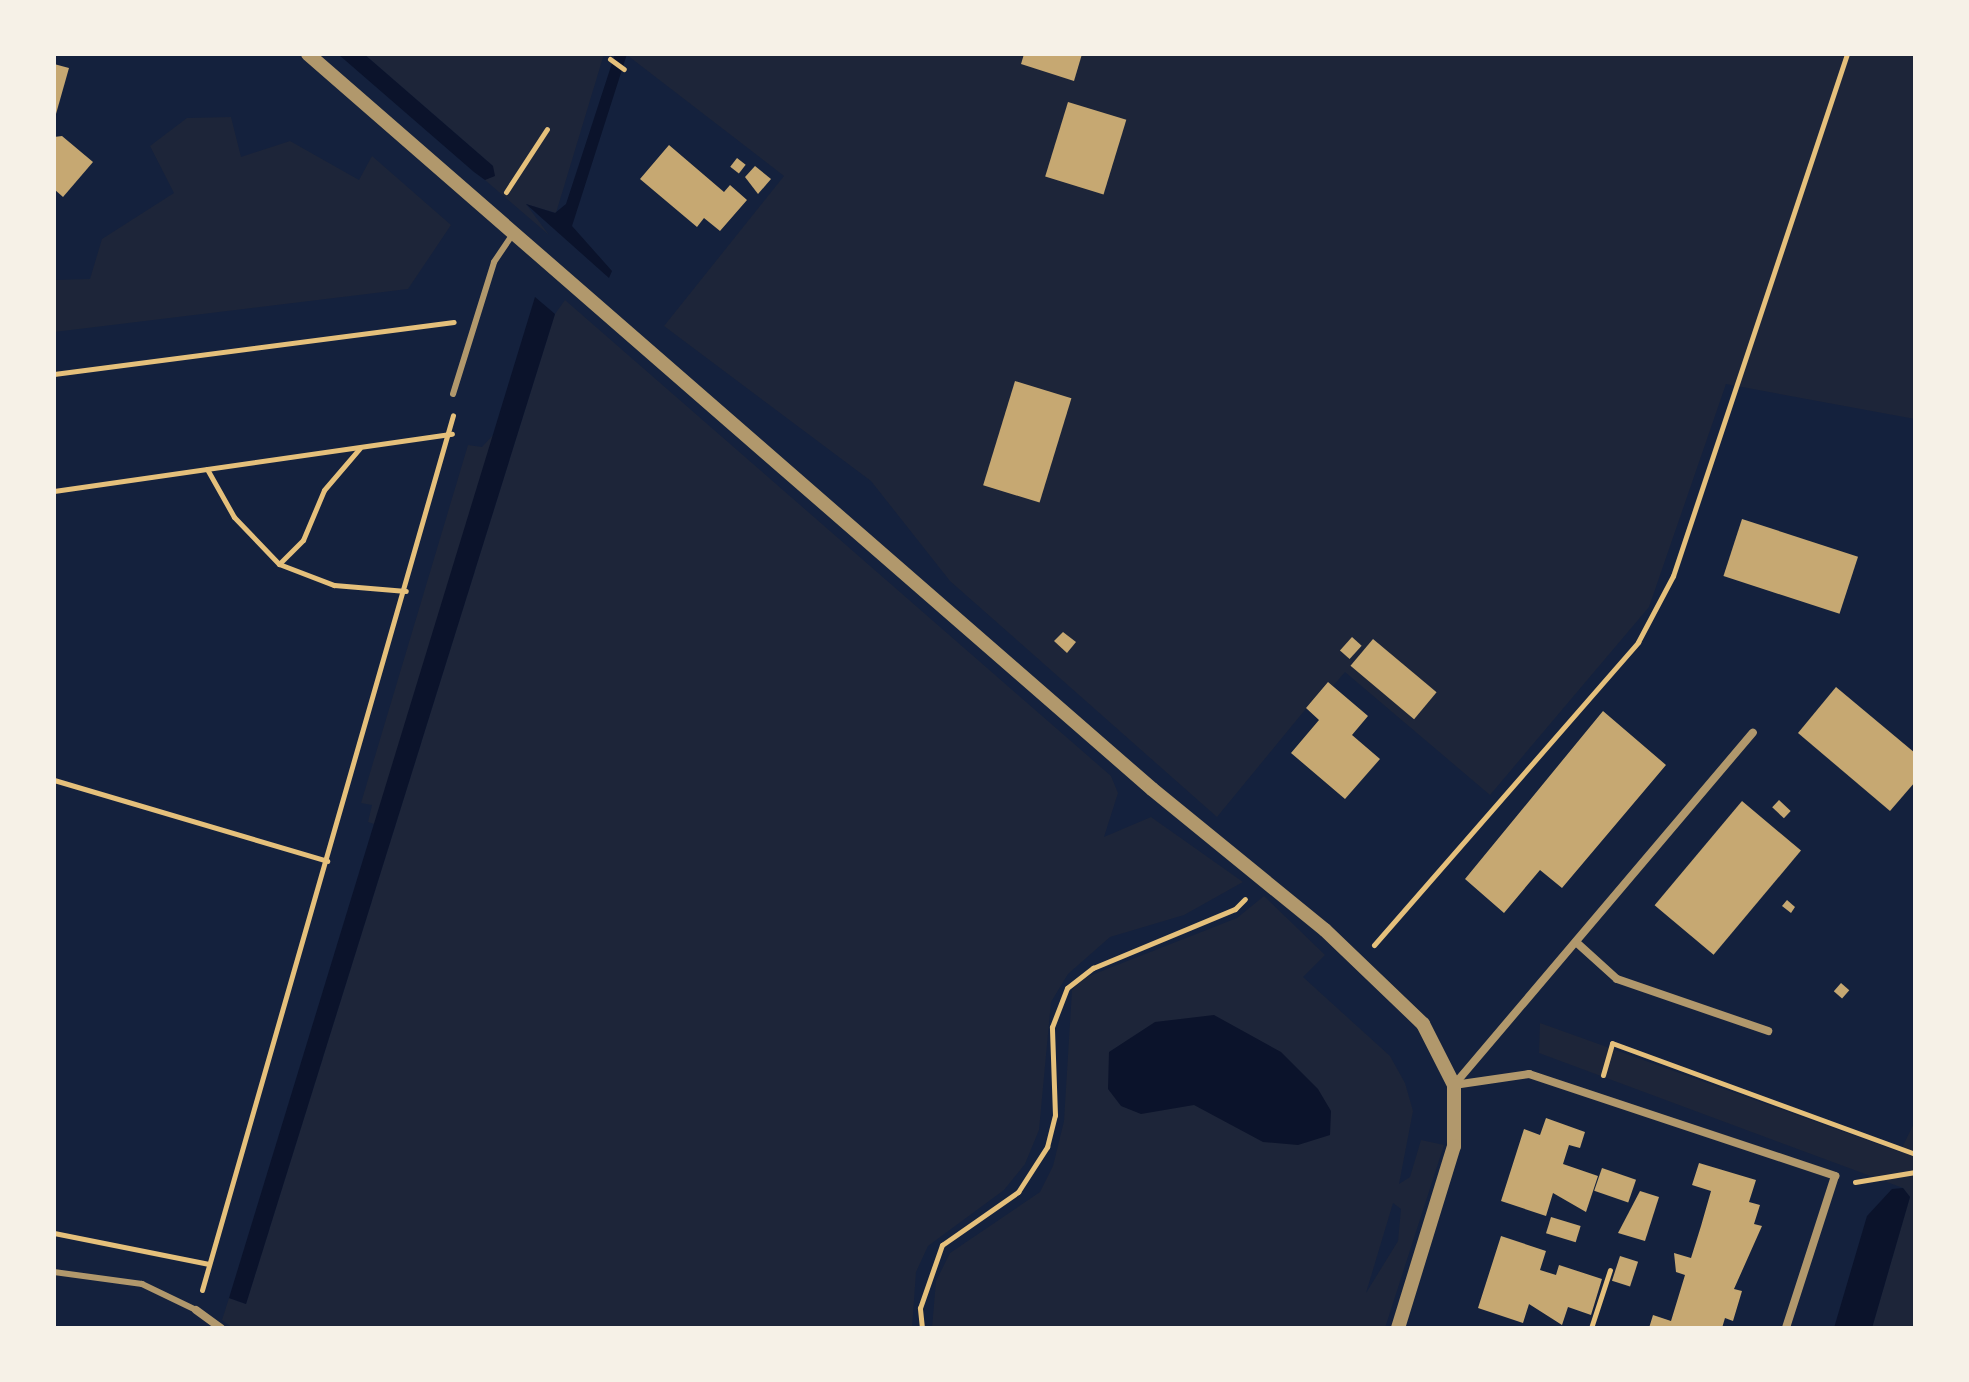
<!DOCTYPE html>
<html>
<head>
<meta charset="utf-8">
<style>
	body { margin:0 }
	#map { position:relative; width:1969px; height:1382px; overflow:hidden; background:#14213d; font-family:Helvetica,sans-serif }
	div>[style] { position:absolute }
	.green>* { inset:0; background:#1d2539 }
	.water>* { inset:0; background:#0b132b }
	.building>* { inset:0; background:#c6a872; transform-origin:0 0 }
	.path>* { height:5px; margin:-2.5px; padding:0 2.5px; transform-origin:2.5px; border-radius:2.5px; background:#e5c07b }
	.service>* { height:6px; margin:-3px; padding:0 3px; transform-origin:3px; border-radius:3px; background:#b1986c }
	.minor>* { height:8px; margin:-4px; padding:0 4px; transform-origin:4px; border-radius:4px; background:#b1986c }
	.tertiary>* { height:14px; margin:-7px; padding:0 7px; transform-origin:7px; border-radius:7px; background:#b1986c }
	span { translate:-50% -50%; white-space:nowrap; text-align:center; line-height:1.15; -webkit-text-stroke:6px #f6f1e7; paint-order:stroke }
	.frame { position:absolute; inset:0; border:56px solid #f6f1e7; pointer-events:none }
</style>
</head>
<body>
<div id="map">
	<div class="green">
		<div style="clip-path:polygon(364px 54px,604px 54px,556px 213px,526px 204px,549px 235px,485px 180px,493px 166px)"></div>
		<div style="clip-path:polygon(1915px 54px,1915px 419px,1726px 384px,1649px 607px,1490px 795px,1345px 672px,1333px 686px,1327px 683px,1217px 817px,950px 581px,871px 481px,664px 326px,784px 176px,627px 55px)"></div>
		<div style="clip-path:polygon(231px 117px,241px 157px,290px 141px,359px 180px,372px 156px,451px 225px,408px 289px,54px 332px,54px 280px,90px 279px,102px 239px,174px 193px,150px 146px,187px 118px)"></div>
		<div style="clip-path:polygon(565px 300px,1111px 776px,1118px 793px,1104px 837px,1151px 817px,1243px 882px,1184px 915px,1110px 937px,1068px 974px,1051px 1002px,1039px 1130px,1025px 1164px,1004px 1190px,928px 1246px,916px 1272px,912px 1328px,233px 1328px,222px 1320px,229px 1298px,246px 1304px,555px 314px)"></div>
		<div style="clip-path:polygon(494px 434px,413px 704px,377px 825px,368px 822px,372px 805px,361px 803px,468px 445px,482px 447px)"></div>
		<div style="clip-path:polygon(evenodd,1264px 896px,1325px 955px,1303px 977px,1390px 1056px,1405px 1083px,1413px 1111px,1399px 1184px,1410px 1177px,1421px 1140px,1444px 1145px,1385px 1328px,932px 1328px,936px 1281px,950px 1253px,1040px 1192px,1053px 1166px,1064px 1121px,1072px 990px,1084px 978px,1237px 918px,1264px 896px,1393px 1203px,1401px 1209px,1398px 1241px,1366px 1293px,1393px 1203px)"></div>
		<div style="clip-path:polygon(1540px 1023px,1900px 1152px,1915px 1121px,1915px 1328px,1872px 1328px,1910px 1197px,1903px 1188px,1539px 1053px)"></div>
	</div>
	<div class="water">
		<div style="clip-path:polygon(338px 54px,364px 54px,493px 166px,495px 176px,485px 180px,474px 172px)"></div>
		<div style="clip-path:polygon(615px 54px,627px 54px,572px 226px,612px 271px,609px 278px,526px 204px,555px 213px,566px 204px)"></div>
		<div style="clip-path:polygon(535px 297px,555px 314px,246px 1304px,229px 1298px)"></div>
		<div style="clip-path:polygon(1214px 1015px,1281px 1052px,1318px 1089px,1331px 1111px,1330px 1135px,1298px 1145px,1263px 1142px,1194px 1105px,1141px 1114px,1121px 1106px,1108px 1089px,1109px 1052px,1155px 1022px)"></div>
		<div style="clip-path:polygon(1903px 1188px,1910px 1197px,1872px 1328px,1834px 1328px,1867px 1216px,1892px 1189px)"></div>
	</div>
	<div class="building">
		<div style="clip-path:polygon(1024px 54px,1082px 54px,1074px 81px,1021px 64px)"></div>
		<div style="clip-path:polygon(54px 64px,69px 68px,54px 121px)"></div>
		<div style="left:1068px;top:102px;width:61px;height:78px;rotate:17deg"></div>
		<div style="clip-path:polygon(62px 136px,93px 162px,63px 197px,54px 189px,54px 137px)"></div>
		<div style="clip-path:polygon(669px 145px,724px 192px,730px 185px,747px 200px,720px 231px,704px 218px,697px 227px,640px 179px)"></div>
		<div style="left:737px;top:158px;width:11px;height:11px;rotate:38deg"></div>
		<div style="clip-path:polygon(755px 166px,771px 179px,758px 194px,745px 177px)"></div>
		<div style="left:1015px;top:381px;width:59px;height:109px;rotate:17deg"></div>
		<div style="left:1742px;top:519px;width:122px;height:60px;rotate:18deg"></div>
		<div style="clip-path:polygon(1063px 632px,1076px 642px,1067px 653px,1054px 641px)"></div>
		<div style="left:1352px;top:637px;width:13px;height:18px;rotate:42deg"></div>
		<div style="left:1373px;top:639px;width:83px;height:35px;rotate:40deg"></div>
		<div style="clip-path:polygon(1328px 682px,1368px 716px,1352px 735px,1380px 759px,1345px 799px,1291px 753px,1319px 720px,1306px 708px)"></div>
		<div style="clip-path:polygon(1836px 687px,1915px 753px,1915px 782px,1890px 811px,1798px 733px)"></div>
		<div style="clip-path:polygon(1603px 711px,1666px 765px,1562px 888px,1540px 870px,1504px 913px,1465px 879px)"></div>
		<div style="left:1779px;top:800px;width:16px;height:10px;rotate:43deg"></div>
		<div style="left:1742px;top:801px;width:77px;height:136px;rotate:40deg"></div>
		<div style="clip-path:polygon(1787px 900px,1795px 907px,1791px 913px,1782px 906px)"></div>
		<div style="left:1841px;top:983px;width:11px;height:11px;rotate:41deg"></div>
		<div style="clip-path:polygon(1546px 1118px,1585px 1132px,1580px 1148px,1569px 1145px,1563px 1164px,1598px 1176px,1586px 1212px,1553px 1193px,1546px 1216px,1501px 1201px,1524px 1129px,1540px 1135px)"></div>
		<div style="clip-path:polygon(1699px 1163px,1756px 1180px,1749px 1202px,1760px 1205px,1754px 1224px,1762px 1226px,1734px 1289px,1742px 1291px,1733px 1321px,1725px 1318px,1722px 1328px,1649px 1328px,1653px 1315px,1671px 1321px,1685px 1275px,1676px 1272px,1674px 1253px,1691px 1258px,1701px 1226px,1711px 1191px,1692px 1185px)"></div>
		<div style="left:1602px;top:1168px;width:36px;height:24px;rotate:19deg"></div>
		<div style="clip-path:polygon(1640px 1191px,1659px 1197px,1645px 1241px,1618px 1233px)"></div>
		<div style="left:1551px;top:1217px;width:31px;height:17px;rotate:17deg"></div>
		<div style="clip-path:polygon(1501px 1236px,1546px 1251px,1540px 1270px,1556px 1275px,1559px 1265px,1602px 1279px,1591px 1315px,1568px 1307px,1562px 1325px,1529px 1304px,1523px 1323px,1478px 1308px)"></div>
		<div style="left:1620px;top:1256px;width:19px;height:26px;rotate:18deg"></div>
	</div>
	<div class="path">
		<div style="left:610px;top:59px;width:17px;rotate:36deg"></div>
		<div style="left:506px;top:192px;width:75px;rotate:-56.9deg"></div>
		<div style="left:54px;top:374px;width:403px;rotate:-7.4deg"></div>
		<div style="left:207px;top:469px;width:55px;rotate:60.6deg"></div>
		<div style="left:234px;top:517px;width:65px;rotate:46.2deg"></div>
		<div style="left:279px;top:564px;width:59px;rotate:20.9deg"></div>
		<div style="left:334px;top:585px;width:72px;rotate:4.8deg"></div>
		<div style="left:54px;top:491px;width:402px;rotate:-8.2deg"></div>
		<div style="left:279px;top:564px;width:34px;rotate:-45deg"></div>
		<div style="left:303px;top:540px;width:54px;rotate:-67.2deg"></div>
		<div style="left:324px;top:490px;width:55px;rotate:-49.4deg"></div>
		<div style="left:54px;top:780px;width:285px;rotate:16.5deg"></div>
		<div style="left:1374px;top:945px;width:402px;rotate:-48.9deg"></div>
		<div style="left:1638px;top:642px;width:75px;rotate:-62.1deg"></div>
		<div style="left:1673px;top:576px;width:550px;rotate:-71.57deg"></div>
		<div style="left:1603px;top:1075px;width:33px;rotate:-74deg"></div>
		<div style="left:1612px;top:1043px;width:323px;rotate:20.1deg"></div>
		<div style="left:1855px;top:1182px;width:61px;rotate:-9.5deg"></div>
		<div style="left:54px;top:1233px;width:158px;rotate:11.3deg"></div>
		<div style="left:202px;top:1290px;width:910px;rotate:-73.99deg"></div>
		<div style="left:922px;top:1328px;width:20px;rotate:-96deg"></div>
		<div style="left:920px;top:1308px;width:67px;rotate:-70.8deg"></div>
		<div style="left:942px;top:1245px;width:93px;rotate:-34.9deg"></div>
		<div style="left:1018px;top:1192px;width:54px;rotate:-57.2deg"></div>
		<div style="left:1047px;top:1147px;width:33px;rotate:-76deg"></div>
		<div style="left:1055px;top:1115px;width:88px;rotate:-92deg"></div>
		<div style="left:1052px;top:1027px;width:42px;rotate:-69deg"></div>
		<div style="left:1067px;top:988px;width:33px;rotate:-38deg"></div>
		<div style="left:1093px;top:968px;width:154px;rotate:-22.6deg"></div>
		<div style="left:1235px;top:909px;width:14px;rotate:-45deg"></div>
		<div style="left:1591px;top:1328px;width:61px;rotate:-71.9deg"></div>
	</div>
	<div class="service">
		<div style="left:453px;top:394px;width:138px;rotate:-72.7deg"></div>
		<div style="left:494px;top:262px;width:32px;rotate:-56deg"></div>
		<div style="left:54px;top:1272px;width:89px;rotate:7.8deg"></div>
		<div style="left:142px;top:1284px;width:60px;rotate:25.7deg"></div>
	</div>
	<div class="minor">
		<div style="left:1576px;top:942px;width:55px;rotate:42.1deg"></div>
		<div style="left:1617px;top:979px;width:160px;rotate:19deg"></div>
		<div style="left:1454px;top:1085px;width:76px;rotate:-8.3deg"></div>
		<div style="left:1529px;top:1074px;width:323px;rotate:18.4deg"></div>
		<div style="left:1835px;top:1176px;width:160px;rotate:107.9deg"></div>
		<div style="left:1454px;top:1085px;width:462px;rotate:-49.7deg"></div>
		<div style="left:196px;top:1310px;width:31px;rotate:36deg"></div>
	</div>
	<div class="tertiary">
		<div style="left:308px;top:54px;width:1119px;rotate:41.05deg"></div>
		<div style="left:1152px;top:789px;width:223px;rotate:39.2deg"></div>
		<div style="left:1325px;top:930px;width:136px;rotate:43.8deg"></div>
		<div style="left:1423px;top:1024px;width:68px;rotate:63.1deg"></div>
		<div style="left:1454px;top:1085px;width:61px;rotate:90deg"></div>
		<div style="left:1454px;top:1146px;width:190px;rotate:107.1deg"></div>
	</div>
	<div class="frame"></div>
</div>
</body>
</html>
